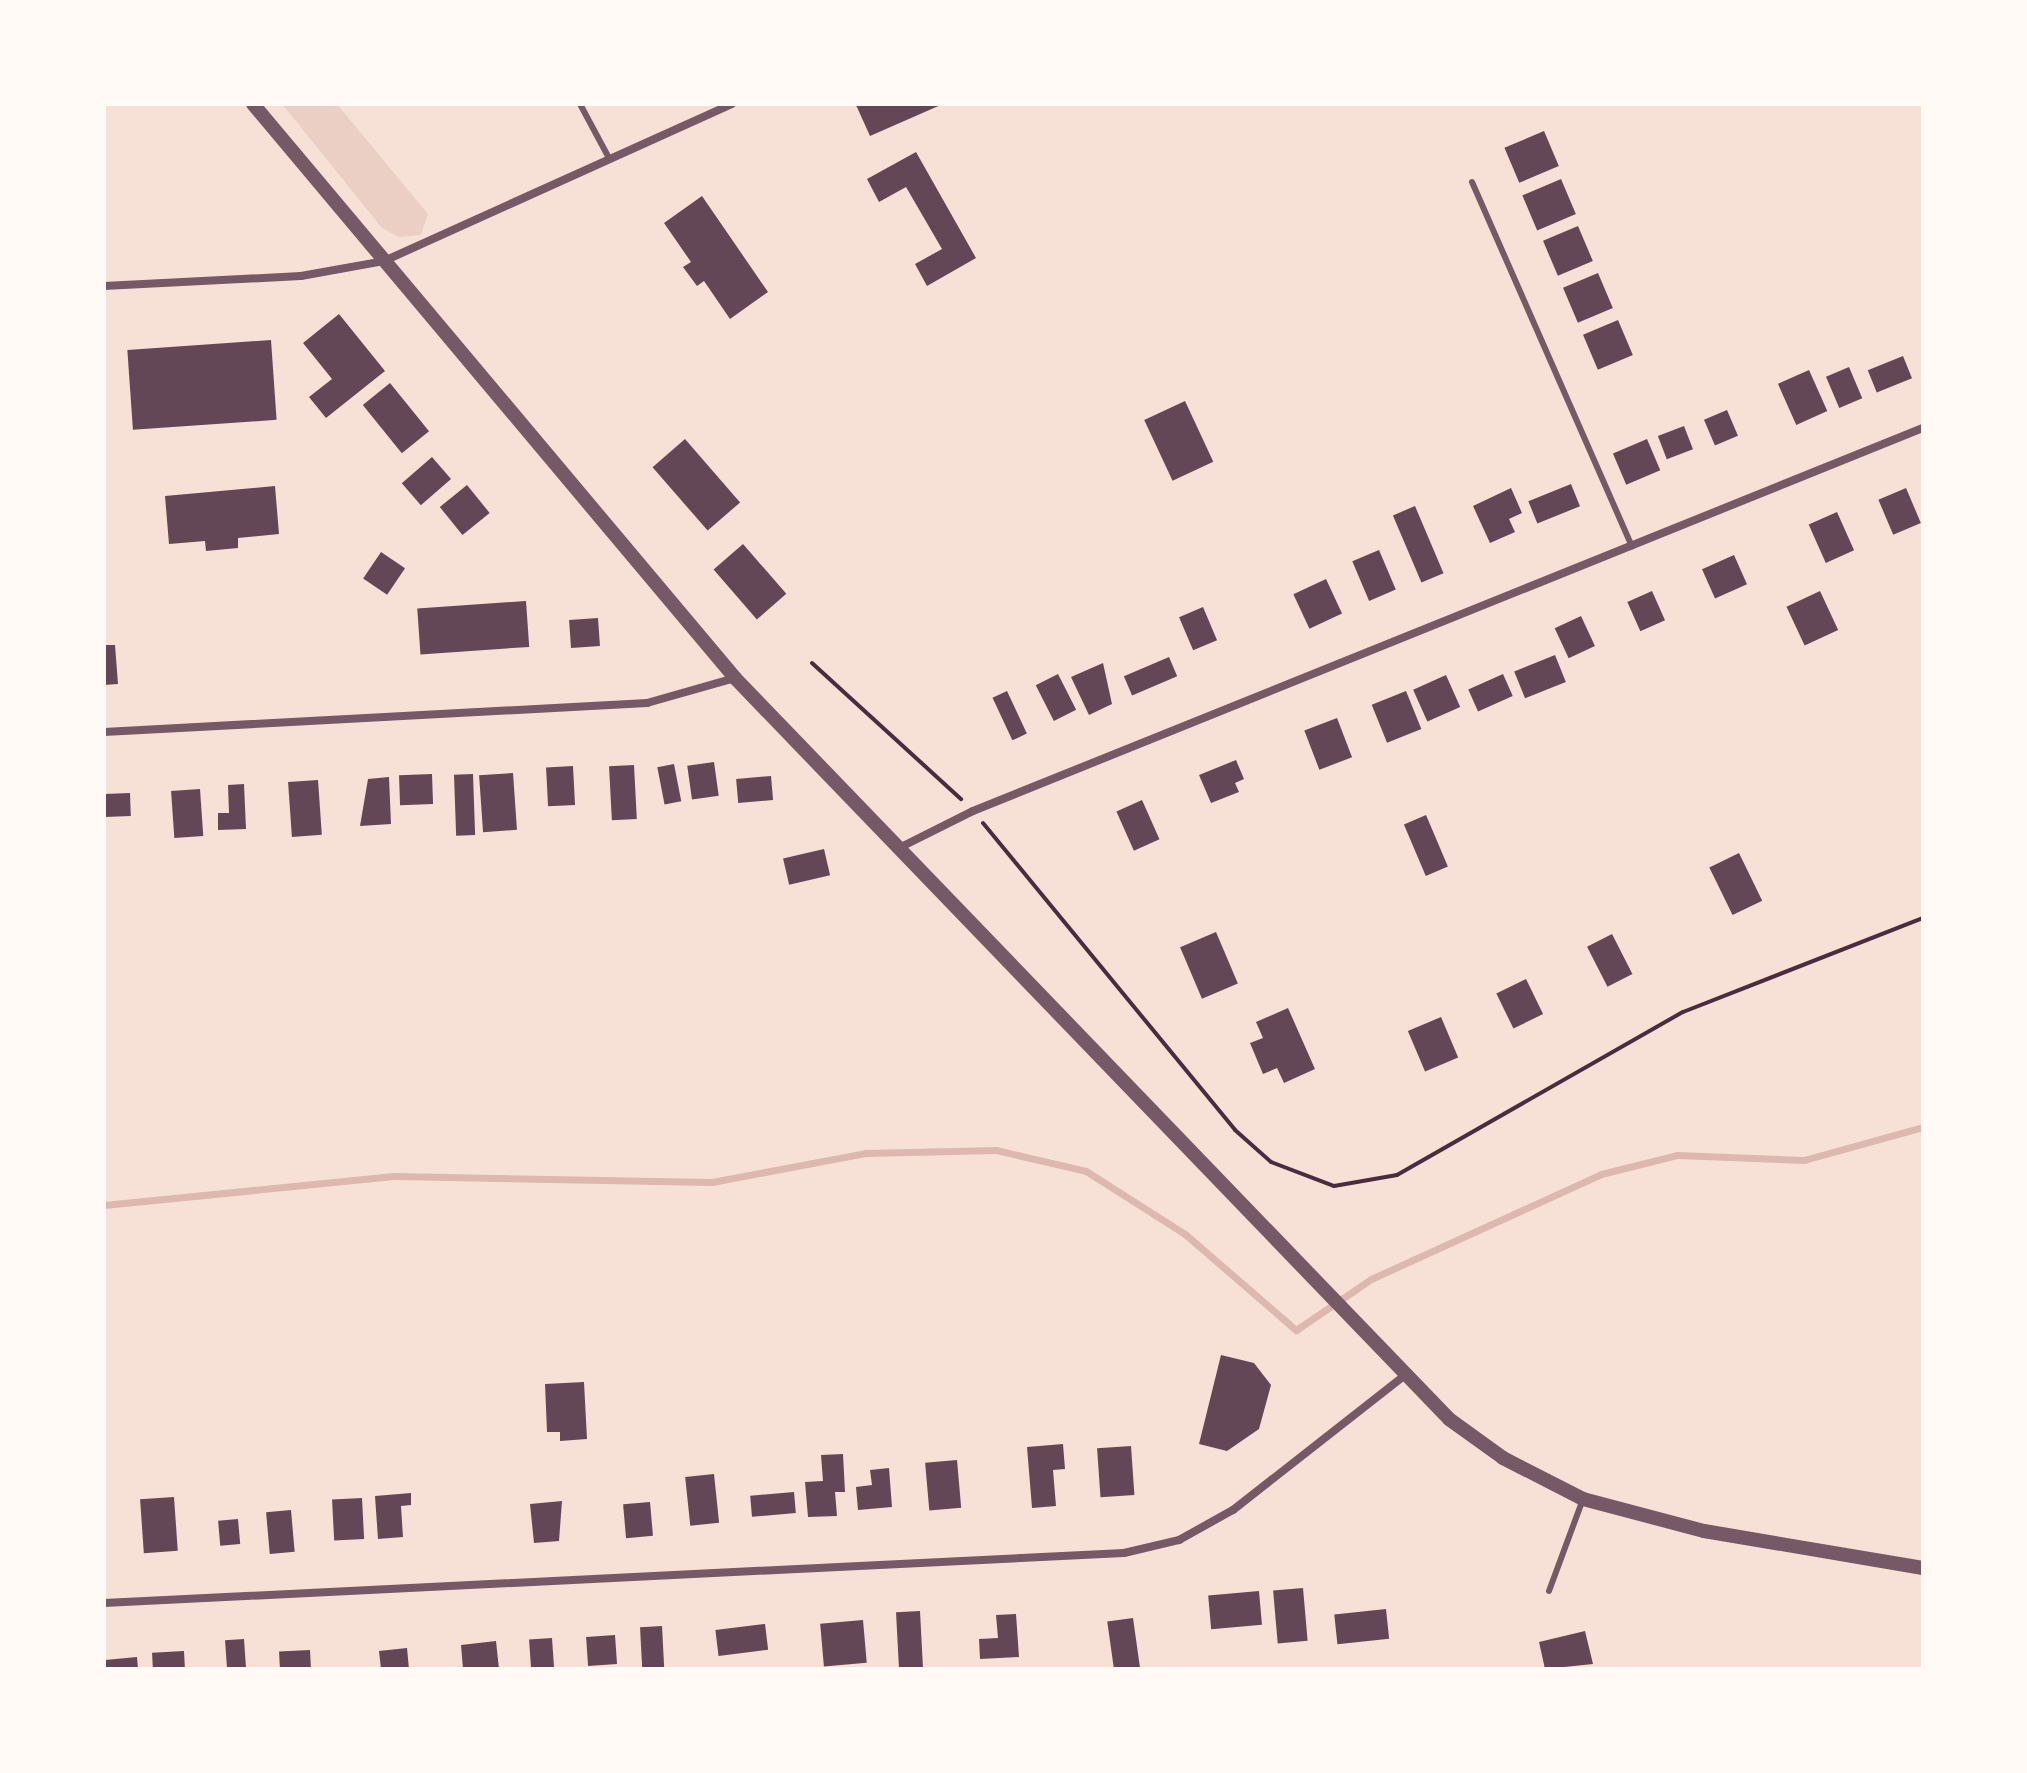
<!DOCTYPE html>
<html>
<head>
<meta charset="utf-8">
<style>
	body { margin:0 }
	#map { position:relative; width:2027px; height:1773px; overflow:hidden; background:#f7e1d7; font-family:"Open Sans",sans-serif }
	div>[style] { position:absolute }
	.green>* { inset:0; background:#ebcfc5 }
	.stream>* { height:7px; margin:-3.5px; padding:0 3.5px; transform-origin:3.5px; border-radius:3.5px; background:#dcb8b0 }
	.building>* { inset:0; background:#644757; transform-origin:0 0 }
	.path>* { height:4px; margin:-2px; padding:0 2px; transform-origin:2px; border-radius:2px; background:#4a2c40 }
	.service>* { height:6px; margin:-3px; padding:0 3px; transform-origin:3px; border-radius:3px; background:#755966 }
	.minor>* { height:8px; margin:-4px; padding:0 4px; transform-origin:4px; border-radius:4px; background:#755966 }
	.tertiary>* { height:14px; margin:-7px; padding:0 7px; transform-origin:7px; border-radius:7px; background:#755966 }
	span { translate:-50% -50%; white-space:nowrap; text-align:center; line-height:1.15; -webkit-text-stroke:7px #fffaf5; paint-order:stroke }
	.frame { position:absolute; inset:0; border:106px solid #fffaf5; pointer-events:none }
</style>
</head>
<body>
<div id="map">
	<div class="green">
		<div style="clip-path:polygon(282px 104px,337px 104px,428px 214px,421px 235px,399px 237px,382px 228px)"></div>
	</div>
	<div class="stream">
		<div style="left:104px;top:1205px;width:291px;rotate:-5.7deg"></div>
		<div style="left:394px;top:1176px;width:318px;rotate:1.1deg"></div>
		<div style="left:712px;top:1182px;width:157px;rotate:-10.7deg"></div>
		<div style="left:866px;top:1153px;width:130px;rotate:-1.3deg"></div>
		<div style="left:996px;top:1150px;width:92px;rotate:13.1deg"></div>
		<div style="left:1086px;top:1171px;width:117px;rotate:32.5deg"></div>
		<div style="left:1185px;top:1234px;width:147px;rotate:40.9deg"></div>
		<div style="left:1296px;top:1330px;width:91px;rotate:-34.2deg"></div>
		<div style="left:1371px;top:1279px;width:253px;rotate:-24.5deg"></div>
		<div style="left:1601px;top:1174px;width:78px;rotate:-14deg"></div>
		<div style="left:1677px;top:1155px;width:127px;rotate:2.3deg"></div>
		<div style="left:1804px;top:1160px;width:123px;rotate:-15.5deg"></div>
	</div>
	<div class="building">
		<div style="clip-path:polygon(943px 104px,870px 136px,856px 105px,860px 104px)"></div>
		<div style="left:1544px;top:131px;width:38px;height:43px;rotate:67deg"></div>
		<div style="clip-path:polygon(916px 152px,976px 258px,927px 286px,915px 264px,942px 249px,906px 187px,879px 202px,867px 179px)"></div>
		<div style="left:1561px;top:179px;width:38px;height:42px;rotate:67deg"></div>
		<div style="clip-path:polygon(702px 196px,768px 292px,730px 319px,704px 281px,697px 286px,683px 267px,691px 262px,664px 223px)"></div>
		<div style="left:1578px;top:226px;width:38px;height:38px;rotate:67deg"></div>
		<div style="left:1598px;top:273px;width:38px;height:38px;rotate:67deg"></div>
		<div style="clip-path:polygon(339px 314px,385px 371px,326px 418px,309px 397px,332px 379px,303px 343px)"></div>
		<div style="left:1618px;top:320px;width:38px;height:38px;rotate:67deg"></div>
		<div style="left:271px;top:340px;width:80px;height:144px;rotate:86deg"></div>
		<div style="left:1903px;top:356px;width:24px;height:38px;rotate:68deg"></div>
		<div style="left:1849px;top:367px;width:34px;height:25px;rotate:67deg"></div>
		<div style="left:1809px;top:370px;width:45px;height:34px;rotate:66deg"></div>
		<div style="left:390px;top:383px;width:62px;height:35px;rotate:51deg"></div>
		<div style="left:1185px;top:401px;width:67px;height:45px;rotate:65deg"></div>
		<div style="left:1727px;top:410px;width:28px;height:25px;rotate:67deg"></div>
		<div style="left:1684px;top:426px;width:25px;height:28px;rotate:69deg"></div>
		<div style="left:685px;top:439px;width:84px;height:43px;rotate:49deg"></div>
		<div style="left:1647px;top:439px;width:34px;height:37px;rotate:67deg"></div>
		<div style="left:432px;top:457px;width:29px;height:40px;rotate:49deg"></div>
		<div style="left:1571px;top:484px;width:24px;height:46px;rotate:68deg"></div>
		<div style="left:467px;top:485px;width:36px;height:35px;rotate:51deg"></div>
		<div style="clip-path:polygon(275px 486px,279px 534px,238px 538px,238px 548px,206px 551px,205px 541px,169px 544px,165px 496px)"></div>
		<div style="clip-path:polygon(1511px 488px,1522px 513px,1509px 519px,1515px 532px,1490px 543px,1473px 506px)"></div>
		<div style="left:1906px;top:488px;width:38px;height:30px;rotate:67deg"></div>
		<div style="left:1415px;top:506px;width:73px;height:24px;rotate:67deg"></div>
		<div style="left:1837px;top:512px;width:42px;height:31px;rotate:66deg"></div>
		<div style="left:743px;top:544px;width:66px;height:39px;rotate:49deg"></div>
		<div style="left:1379px;top:550px;width:43px;height:29px;rotate:67deg"></div>
		<div style="left:381px;top:552px;width:29px;height:32px;rotate:34deg"></div>
		<div style="left:1734px;top:555px;width:32px;height:35px;rotate:66deg"></div>
		<div style="left:1326px;top:579px;width:38px;height:36px;rotate:65deg"></div>
		<div style="left:1652px;top:591px;width:32px;height:27px;rotate:66deg"></div>
		<div style="left:1820px;top:591px;width:43px;height:37px;rotate:65deg"></div>
		<div style="left:526px;top:601px;width:46px;height:109px;rotate:86deg"></div>
		<div style="left:1203px;top:607px;width:36px;height:26px;rotate:67deg"></div>
		<div style="left:1581px;top:616px;width:33px;height:29px;rotate:65deg"></div>
		<div style="left:598px;top:618px;width:28px;height:29px;rotate:86deg"></div>
		<div style="clip-path:polygon(104px 645px,115px 645px,118px 684px,104px 685px)"></div>
		<div style="left:1555px;top:655px;width:29px;height:44px;rotate:68deg"></div>
		<div style="left:1169px;top:657px;width:21px;height:49px;rotate:67deg"></div>
		<div style="clip-path:polygon(1103px 663px,1112px 704px,1089px 715px,1071px 677px)"></div>
		<div style="left:1058px;top:674px;width:40px;height:25px;rotate:63deg"></div>
		<div style="left:1503px;top:674px;width:24px;height:38px;rotate:66deg"></div>
		<div style="left:1446px;top:675px;width:35px;height:36px;rotate:66deg"></div>
		<div style="left:1007px;top:691px;width:47px;height:16px;rotate:65deg"></div>
		<div style="left:1406px;top:691px;width:41px;height:37px;rotate:68deg"></div>
		<div style="left:1337px;top:718px;width:42px;height:35px;rotate:69deg"></div>
		<div style="clip-path:polygon(1236px 760px,1244px 779px,1235px 783px,1239px 792px,1211px 803px,1199px 775px)"></div>
		<div style="left:714px;top:762px;width:34px;height:27px;rotate:82deg"></div>
		<div style="left:674px;top:764px;width:38px;height:17px;rotate:79deg"></div>
		<div style="left:634px;top:765px;width:54px;height:25px;rotate:87deg"></div>
		<div style="left:573px;top:766px;width:39px;height:27px;rotate:87deg"></div>
		<div style="left:513px;top:773px;width:57px;height:34px;rotate:86deg"></div>
		<div style="left:432px;top:774px;width:30px;height:33px;rotate:88deg"></div>
		<div style="left:473px;top:774px;width:61px;height:19px;rotate:88deg"></div>
		<div style="left:771px;top:776px;width:24px;height:35px;rotate:85deg"></div>
		<div style="clip-path:polygon(389px 777px,391px 824px,360px 826px,368px 779px)"></div>
		<div style="left:318px;top:780px;width:55px;height:30px;rotate:86deg"></div>
		<div style="clip-path:polygon(244px 784px,246px 829px,218px 830px,218px 813px,229px 813px,228px 785px)"></div>
		<div style="left:200px;top:789px;width:47px;height:29px;rotate:86deg"></div>
		<div style="left:130px;top:793px;width:23px;height:26px;rotate:88deg"></div>
		<div style="left:1142px;top:800px;width:43px;height:28px;rotate:66deg"></div>
		<div style="left:1426px;top:815px;width:56px;height:24px;rotate:67deg"></div>
		<div style="left:824px;top:849px;width:27px;height:42px;rotate:77deg"></div>
		<div style="left:1739px;top:853px;width:53px;height:33px;rotate:64deg"></div>
		<div style="left:1216px;top:932px;width:56px;height:39px;rotate:67deg"></div>
		<div style="left:1612px;top:934px;width:45px;height:28px;rotate:63deg"></div>
		<div style="left:1526px;top:979px;width:39px;height:33px;rotate:64deg"></div>
		<div style="clip-path:polygon(1288px 1008px,1315px 1069px,1284px 1083px,1277px 1068px,1263px 1074px,1250px 1043px,1263px 1038px,1256px 1022px)"></div>
		<div style="left:1441px;top:1017px;width:44px;height:36px;rotate:67deg"></div>
		<div style="clip-path:polygon(1221px 1355px,1254px 1363px,1271px 1385px,1259px 1429px,1227px 1451px,1199px 1444px)"></div>
		<div style="clip-path:polygon(584px 1382px,587px 1439px,560px 1441px,560px 1432px,547px 1432px,545px 1384px)"></div>
		<div style="clip-path:polygon(1063px 1444px,1065px 1469px,1053px 1470px,1056px 1506px,1032px 1508px,1027px 1447px)"></div>
		<div style="left:1131px;top:1446px;width:49px;height:34px;rotate:86deg"></div>
		<div style="clip-path:polygon(843px 1454px,845px 1492px,835px 1492px,837px 1516px,808px 1517px,805px 1482px,823px 1481px,821px 1455px)"></div>
		<div style="left:957px;top:1460px;width:48px;height:32px;rotate:85deg"></div>
		<div style="clip-path:polygon(889px 1468px,892px 1507px,858px 1510px,856px 1487px,872px 1485px,870px 1470px)"></div>
		<div style="left:714px;top:1474px;width:49px;height:29px;rotate:84deg"></div>
		<div style="left:794px;top:1492px;width:21px;height:44px;rotate:85deg"></div>
		<div style="clip-path:polygon(411px 1493px,411px 1505px,401px 1506px,403px 1537px,378px 1539px,375px 1496px)"></div>
		<div style="left:174px;top:1497px;width:54px;height:34px;rotate:86deg"></div>
		<div style="left:362px;top:1498px;width:41px;height:30px;rotate:87deg"></div>
		<div style="clip-path:polygon(562px 1501px,559px 1541px,534px 1543px,530px 1504px)"></div>
		<div style="left:650px;top:1502px;width:34px;height:27px;rotate:85deg"></div>
		<div style="left:291px;top:1510px;width:42px;height:25px;rotate:85deg"></div>
		<div style="left:238px;top:1519px;width:25px;height:20px;rotate:85deg"></div>
		<div style="left:1303px;top:1588px;width:53px;height:30px;rotate:85deg"></div>
		<div style="left:1259px;top:1591px;width:34px;height:51px;rotate:85deg"></div>
		<div style="left:1386px;top:1609px;width:30px;height:52px;rotate:84deg"></div>
		<div style="left:920px;top:1611px;width:58px;height:24px;rotate:87deg"></div>
		<div style="clip-path:polygon(1016px 1614px,1019px 1657px,980px 1659px,979px 1639px,998px 1638px,996px 1615px)"></div>
		<div style="left:1133px;top:1618px;width:51px;height:26px;rotate:82deg"></div>
		<div style="left:863px;top:1620px;width:43px;height:43px;rotate:85deg"></div>
		<div style="left:765px;top:1624px;width:26px;height:50px;rotate:83deg"></div>
		<div style="left:662px;top:1626px;width:43px;height:22px;rotate:87deg"></div>
		<div style="clip-path:polygon(1585px 1631px,1593px 1664px,1545px 1669px,1539px 1642px)"></div>
		<div style="left:615px;top:1635px;width:29px;height:29px;rotate:86deg"></div>
		<div style="left:552px;top:1638px;width:31px;height:23px;rotate:86deg"></div>
		<div style="left:244px;top:1639px;width:30px;height:19px;rotate:86deg"></div>
		<div style="clip-path:polygon(496px 1641px,499px 1669px,463px 1669px,461px 1645px)"></div>
		<div style="clip-path:polygon(407px 1648px,409px 1669px,381px 1669px,379px 1651px)"></div>
		<div style="left:310px;top:1650px;width:19px;height:31px;rotate:87deg"></div>
		<div style="left:184px;top:1651px;width:18px;height:32px;rotate:87deg"></div>
		<div style="clip-path:polygon(137px 1657px,138px 1669px,105px 1669px,105px 1660px)"></div>
	</div>
	<div class="path">
		<div style="left:812px;top:663px;width:202px;rotate:42.4deg"></div>
		<div style="left:983px;top:823px;width:397px;rotate:50.6deg"></div>
		<div style="left:1235px;top:1130px;width:48px;rotate:41.6deg"></div>
		<div style="left:1271px;top:1162px;width:67px;rotate:20.9deg"></div>
		<div style="left:1334px;top:1186px;width:64px;rotate:-9.9deg"></div>
		<div style="left:1397px;top:1175px;width:329px;rotate:-29.7deg"></div>
		<div style="left:1683px;top:1012px;width:258px;rotate:-21.4deg"></div>
	</div>
	<div class="service">
		<div style="left:580px;top:104px;width:61px;rotate:61.8deg"></div>
		<div style="left:1472px;top:182px;width:398px;rotate:66.3deg"></div>
		<div style="left:1549px;top:1591px;width:98px;rotate:-69.7deg"></div>
	</div>
	<div class="minor">
		<div style="left:104px;top:286px;width:197px;rotate:-2.9deg"></div>
		<div style="left:301px;top:276px;width:84px;rotate:-10.2deg"></div>
		<div style="left:384px;top:261px;width:382px;rotate:-24.3deg"></div>
		<div style="left:104px;top:732px;width:544px;rotate:-3.06deg"></div>
		<div style="left:647px;top:703px;width:91px;rotate:-15.9deg"></div>
		<div style="left:899px;top:848px;width:83px;rotate:-26.6deg"></div>
		<div style="left:973px;top:811px;width:1024px;rotate:-21.96deg"></div>
		<div style="left:104px;top:1603px;width:1021px;rotate:-2.81deg"></div>
		<div style="left:1124px;top:1553px;width:57px;rotate:-13.3deg"></div>
		<div style="left:1179px;top:1540px;width:62px;rotate:-29.1deg"></div>
		<div style="left:1233px;top:1510px;width:217px;rotate:-38.1deg"></div>
	</div>
	<div class="tertiary">
		<div style="left:253px;top:104px;width:750px;rotate:49.98deg"></div>
		<div style="left:735px;top:678px;width:1029px;rotate:46.06deg"></div>
		<div style="left:1449px;top:1419px;width:67px;rotate:35.8deg"></div>
		<div style="left:1503px;top:1458px;width:90px;rotate:27.1deg"></div>
		<div style="left:1583px;top:1499px;width:125px;rotate:14.8deg"></div>
		<div style="left:1704px;top:1531px;width:222px;rotate:9.6deg"></div>
	</div>
	<div class="frame"></div>
</div>
</body>
</html>
